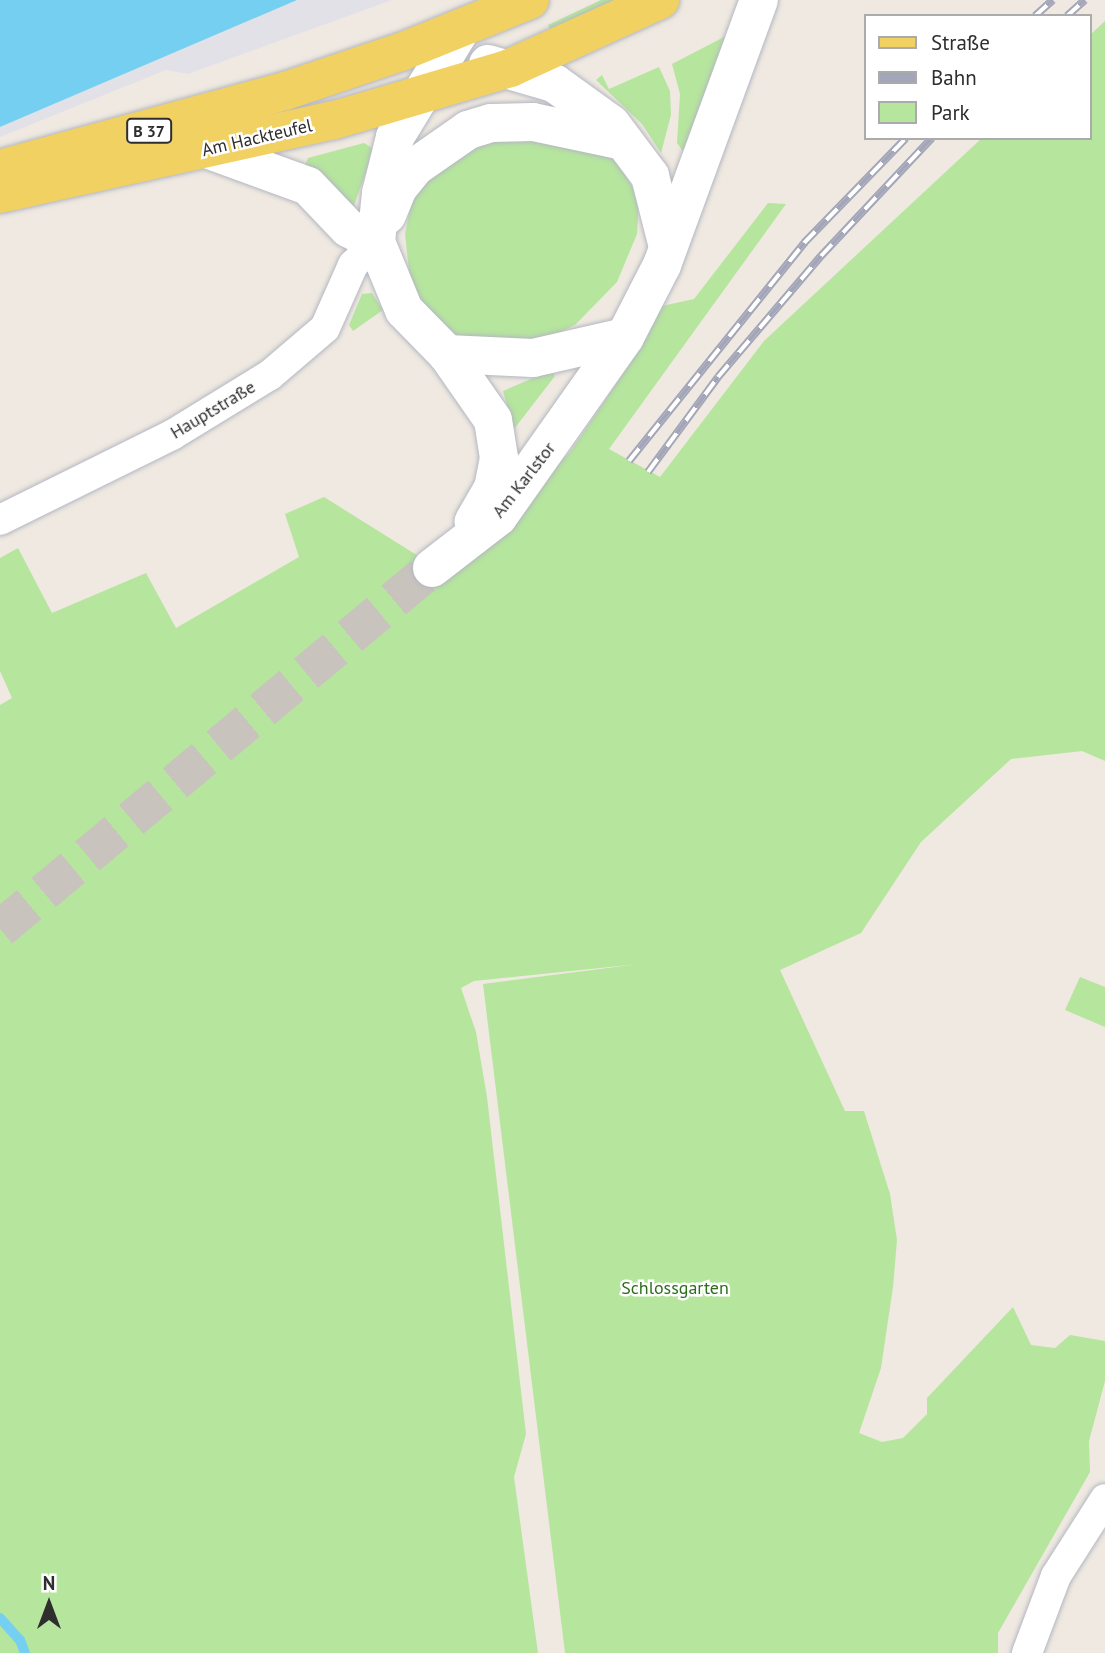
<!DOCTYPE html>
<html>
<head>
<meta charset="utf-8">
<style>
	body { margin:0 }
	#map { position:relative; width:1105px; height:1653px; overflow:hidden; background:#efe9e1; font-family:"PT Sans",sans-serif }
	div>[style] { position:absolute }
	.industrial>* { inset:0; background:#e3e1e8 }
	.green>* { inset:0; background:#b6e59e }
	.water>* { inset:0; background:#75cff0 }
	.stream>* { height:10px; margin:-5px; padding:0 5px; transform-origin:5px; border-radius:5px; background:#75cff0 }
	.secondary-tunnel>* { height:38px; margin-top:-19px; transform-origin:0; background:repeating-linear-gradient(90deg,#c8c4bd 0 38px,transparent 0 57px) }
	.roads { filter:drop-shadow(0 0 2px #b4b7c1) drop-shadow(0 0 2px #b4b7c1) }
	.minor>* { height:30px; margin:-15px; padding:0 15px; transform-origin:15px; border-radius:15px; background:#fff }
	.secondary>* { height:38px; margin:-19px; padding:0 19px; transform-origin:19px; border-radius:19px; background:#fff }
	.primary>* { height:38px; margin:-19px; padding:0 19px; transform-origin:19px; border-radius:19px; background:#f2d163 }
	.rail>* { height:8px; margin-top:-4px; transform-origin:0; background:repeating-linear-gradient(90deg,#fff 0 16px,#a3a6b8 0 32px); box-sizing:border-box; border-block:2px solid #a3a6b8 }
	span { translate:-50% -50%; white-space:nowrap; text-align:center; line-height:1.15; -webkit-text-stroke:5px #fff; paint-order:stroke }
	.shield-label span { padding:2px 5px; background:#fff; border:2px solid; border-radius:5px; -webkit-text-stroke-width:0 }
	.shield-label { font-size:16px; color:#2e2e2e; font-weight:700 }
	.street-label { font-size:18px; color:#2e2e2e }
	.park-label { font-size:18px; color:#2c6e1b }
	.legend { position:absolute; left:864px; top:14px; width:228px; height:126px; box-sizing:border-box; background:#fff; border:2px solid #ababab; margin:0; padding:9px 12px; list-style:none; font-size:21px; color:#2e2e2e }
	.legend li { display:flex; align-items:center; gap:14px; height:35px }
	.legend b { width:35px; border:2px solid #ababab }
	.north { position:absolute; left:14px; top:1569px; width:70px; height:70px; -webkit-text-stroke:5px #fff; paint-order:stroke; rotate:0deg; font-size:19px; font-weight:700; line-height:28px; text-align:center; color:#2e2e2e }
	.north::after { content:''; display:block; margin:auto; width:24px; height:32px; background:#2e2e2e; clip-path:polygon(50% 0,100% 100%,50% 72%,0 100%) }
</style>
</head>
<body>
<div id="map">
	<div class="industrial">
		<div style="clip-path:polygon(297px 0,392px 0,188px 74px,166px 70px,0 137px,0 127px)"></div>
	</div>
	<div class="green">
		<div style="clip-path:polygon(601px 0,620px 0,552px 32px,548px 25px)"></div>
		<div style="clip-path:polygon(1105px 21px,1105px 761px,1082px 751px,1011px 759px,921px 842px,861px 933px,780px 970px,845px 1111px,864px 1111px,890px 1194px,897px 1240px,893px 1287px,881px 1368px,859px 1433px,882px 1442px,903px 1438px,927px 1414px,927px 1398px,1013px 1307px,1031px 1345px,1055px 1348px,1070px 1335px,1105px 1341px,1105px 1381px,1089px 1441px,1090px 1472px,998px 1633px,998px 1653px,565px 1653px,483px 984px,639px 964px,474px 981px,461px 988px,476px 1032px,487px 1097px,526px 1434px,514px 1477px,538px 1653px,0 1653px,0 705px,12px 698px,0 671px,0 558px,18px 548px,52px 613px,146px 573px,176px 628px,299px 557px,285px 514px,324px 497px,423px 559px,443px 579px,570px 452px,637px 353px,662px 306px,694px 299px,768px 203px,786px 204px,609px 449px,660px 477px,764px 341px,982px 138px,1089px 138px,1089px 36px)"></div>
		<div style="clip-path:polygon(726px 36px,685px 154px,677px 143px,680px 94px,672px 64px)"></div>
		<div style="clip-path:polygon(659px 67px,670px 91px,671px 115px,661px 153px,642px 124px,596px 80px,602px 75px,609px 89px)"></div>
		<div style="clip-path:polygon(523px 132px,617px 160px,639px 199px,637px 234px,617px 282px,575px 325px,541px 341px,458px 336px,425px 310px,410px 280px,405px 234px,412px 200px,443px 158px)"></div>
		<div style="clip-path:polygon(364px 143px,372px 148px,372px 155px,352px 211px,305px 165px,308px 158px)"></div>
		<div style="clip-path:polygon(372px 293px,383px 310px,353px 331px,349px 325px,362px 294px)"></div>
		<div style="clip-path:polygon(552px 370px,555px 376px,514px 429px,503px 391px)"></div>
		<div style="clip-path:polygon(1080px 977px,1105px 987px,1105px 1027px,1065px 1010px)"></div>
	</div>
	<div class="water">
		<div style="clip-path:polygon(0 0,297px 0,0 127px)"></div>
	</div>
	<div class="stream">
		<div style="left:0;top:1618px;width:30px;rotate:48deg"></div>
		<div style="left:20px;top:1640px;width:14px;rotate:69deg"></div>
	</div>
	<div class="secondary-tunnel">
		<div style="left:0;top:929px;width:563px;rotate:-39.88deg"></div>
	</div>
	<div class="roads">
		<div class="minor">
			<div style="left:0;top:520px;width:192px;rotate:-26.3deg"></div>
			<div style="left:172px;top:435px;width:115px;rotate:-31.5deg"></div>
			<div style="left:270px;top:375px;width:72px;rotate:-40.5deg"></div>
			<div style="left:325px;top:328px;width:69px;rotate:-66deg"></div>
			<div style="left:353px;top:265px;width:33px;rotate:-45deg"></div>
			<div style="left:1027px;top:1653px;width:82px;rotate:-69.4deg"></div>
			<div style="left:1056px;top:1576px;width:91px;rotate:-57.5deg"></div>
		</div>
		<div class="secondary">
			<div style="left:461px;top:29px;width:127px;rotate:121.4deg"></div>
			<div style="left:395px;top:137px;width:58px;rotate:104deg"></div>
			<div style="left:381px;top:193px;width:49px;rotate:95.8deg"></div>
			<div style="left:376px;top:242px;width:74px;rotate:67.6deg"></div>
			<div style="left:404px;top:310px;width:62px;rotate:45.7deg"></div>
			<div style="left:447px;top:354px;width:80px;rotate:55.1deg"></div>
			<div style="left:493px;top:420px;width:38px;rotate:81deg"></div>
			<div style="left:499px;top:458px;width:31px;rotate:101deg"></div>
			<div style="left:493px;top:488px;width:39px;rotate:120deg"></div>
			<div style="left:488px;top:64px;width:69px;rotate:16.1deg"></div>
			<div style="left:554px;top:83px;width:70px;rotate:35.7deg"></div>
			<div style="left:611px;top:124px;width:65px;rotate:53.1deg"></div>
			<div style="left:650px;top:176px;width:73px;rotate:75.8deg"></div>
			<div style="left:209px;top:150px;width:105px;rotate:20deg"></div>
			<div style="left:308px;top:186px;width:58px;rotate:46.4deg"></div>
			<div style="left:348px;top:228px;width:31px;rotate:27deg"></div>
			<div style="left:387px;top:215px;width:29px;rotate:-68deg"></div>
			<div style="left:398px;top:188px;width:27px;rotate:-51deg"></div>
			<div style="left:415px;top:167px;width:65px;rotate:-34.9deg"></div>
			<div style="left:468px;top:130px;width:24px;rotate:-17deg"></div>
			<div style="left:491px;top:123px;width:42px;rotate:-1.4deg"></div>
			<div style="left:533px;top:122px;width:92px;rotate:11.9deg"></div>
			<div style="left:447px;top:354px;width:86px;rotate:2.7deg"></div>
			<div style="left:533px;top:358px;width:94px;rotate:-12.9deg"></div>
			<div style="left:432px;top:568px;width:83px;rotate:-37.7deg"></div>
			<div style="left:498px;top:517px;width:220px;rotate:-54.8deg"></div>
			<div style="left:625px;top:337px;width:81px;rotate:-62.8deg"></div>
			<div style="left:662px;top:265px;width:282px;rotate:-69.9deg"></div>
		</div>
		<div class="primary">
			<div style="left:0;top:169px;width:295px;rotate:-15.3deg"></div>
			<div style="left:285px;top:91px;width:122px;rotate:-18.6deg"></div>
			<div style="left:401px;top:52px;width:139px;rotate:-22deg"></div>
			<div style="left:0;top:194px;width:343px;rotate:-12.5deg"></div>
			<div style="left:335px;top:120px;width:183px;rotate:-16.5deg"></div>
			<div style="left:510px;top:68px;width:165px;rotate:-24.4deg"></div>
		</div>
	</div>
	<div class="rail">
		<div style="left:1035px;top:16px;width:24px;rotate:-42deg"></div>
		<div style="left:1067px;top:16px;width:24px;rotate:-42deg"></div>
		<div style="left:629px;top:461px;width:280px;rotate:-51.2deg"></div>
		<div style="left:804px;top:243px;width:146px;rotate:-45.8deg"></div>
		<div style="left:648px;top:472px;width:118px;rotate:-53.6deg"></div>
		<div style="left:718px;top:377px;width:159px;rotate:-49.6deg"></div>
		<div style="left:821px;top:256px;width:162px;rotate:-46.8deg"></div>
	</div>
	<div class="shield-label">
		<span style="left:149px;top:131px">B 37</span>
	</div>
	<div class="street-label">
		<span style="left:257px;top:138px;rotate:-13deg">Am Hackteufel</span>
		<span style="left:213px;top:410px;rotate:-31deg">Hauptstraße</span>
		<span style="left:524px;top:480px;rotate:-52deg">Am Karlstor</span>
	</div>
	<div class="park-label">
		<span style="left:675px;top:1288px">Schlossgarten</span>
	</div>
	<ul class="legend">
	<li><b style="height:9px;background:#f2d163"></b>Straße</li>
	<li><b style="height:9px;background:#a3a6b8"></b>Bahn</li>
	<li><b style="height:19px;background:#b6e59e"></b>Park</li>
	</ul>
	<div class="north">N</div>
</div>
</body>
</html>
